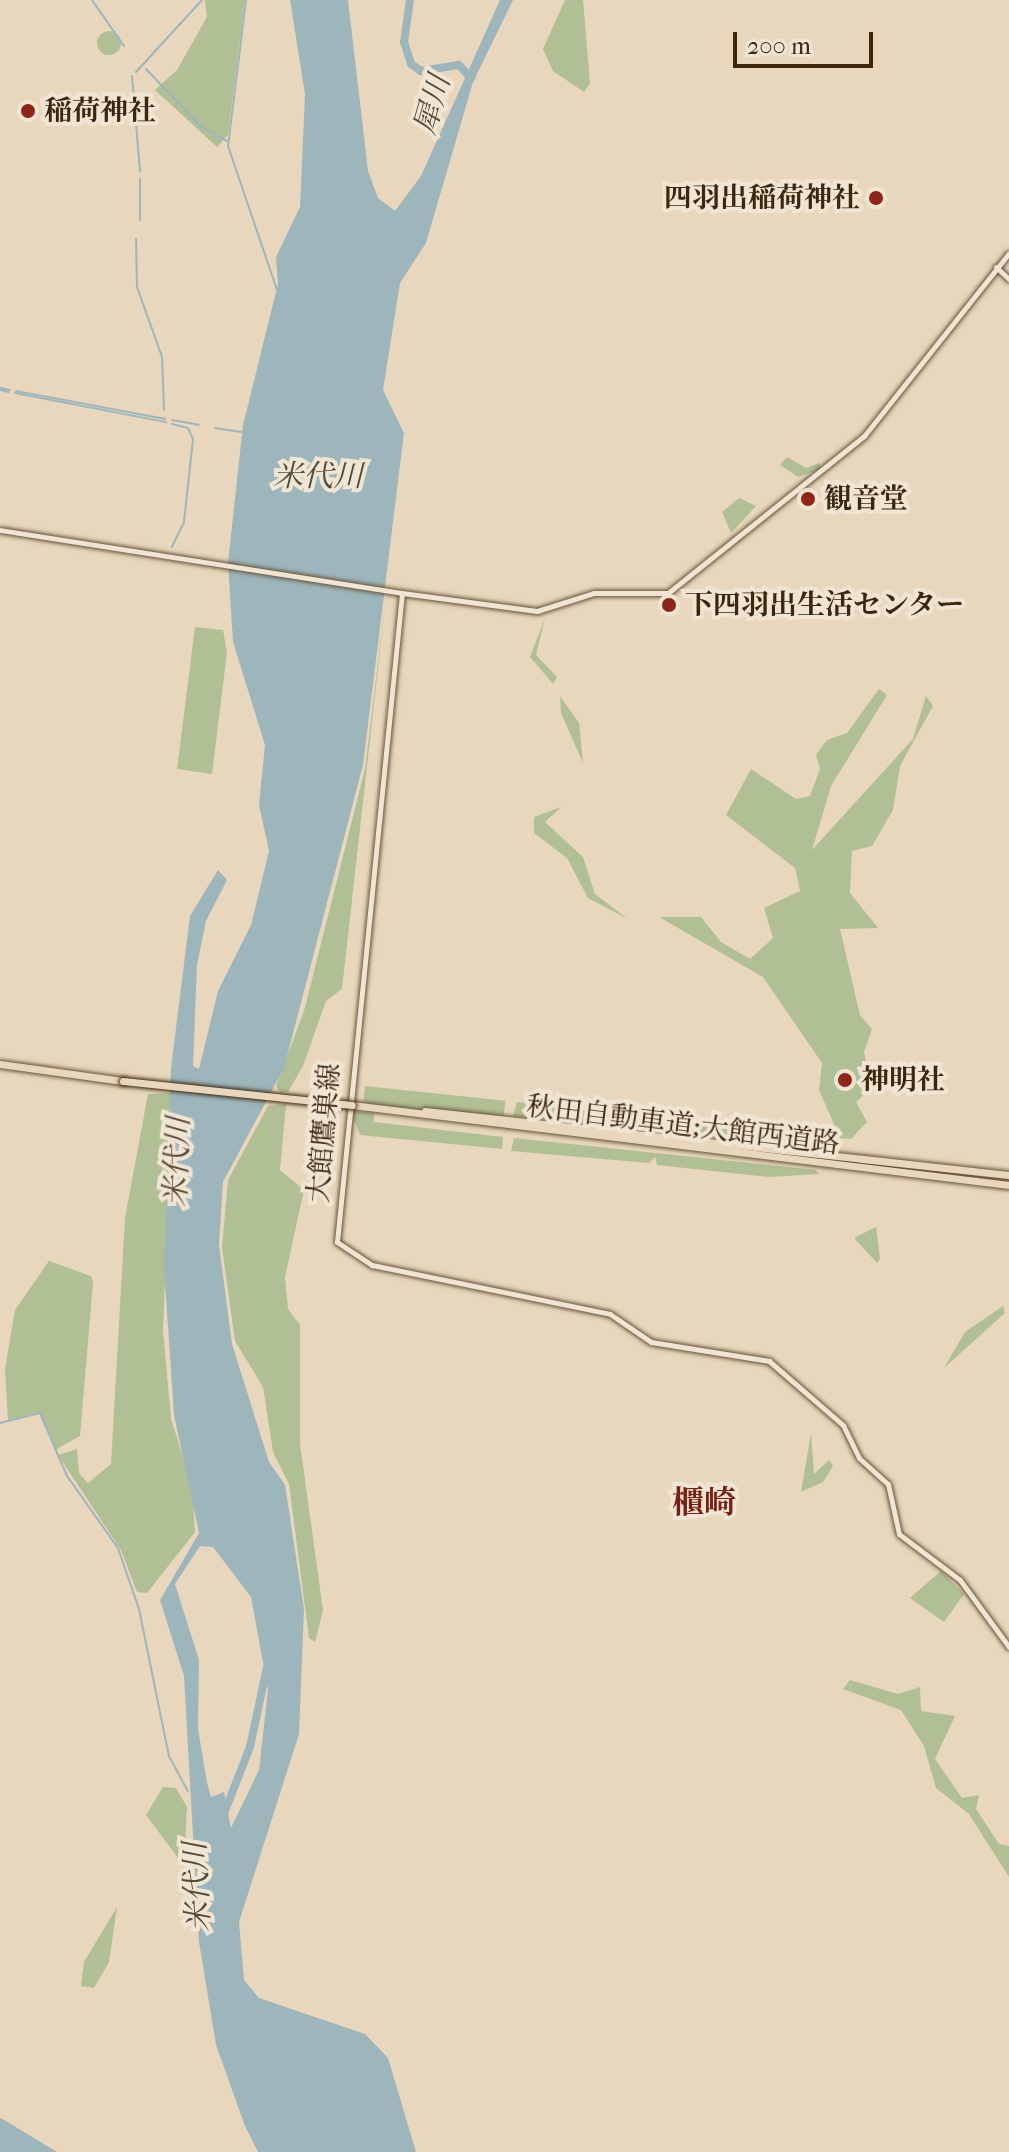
<!DOCTYPE html>
<html>
<head>
<meta charset="utf-8">
<style>
	body { margin:0 }
	#map { position:relative; width:1009px; height:2152px; overflow:hidden; background:#e8d7bc; font-family:"IM FELL French Canon","Noto Serif JP",serif }
	div>[style] { position:absolute }
	.green>* { inset:0; background:#b1bf94; transform-origin:0 0 }
	.round { border-radius:50% }
	.water>* { inset:0; background:#9db6bc }
	.stream>* { height:2px; margin:-1px; padding:0 1px; transform-origin:1px; border-radius:1px; background:#9db6bc }
	.river>* { height:8px; margin:-4px; padding:0 4px; transform-origin:4px; border-radius:4px; background:#9db6bc }
	.roads { filter:drop-shadow(0 0 2px #675339) drop-shadow(0 0 2px #675339) }
	.tertiary>* { height:5px; margin:-2.5px; padding:0 2.5px; transform-origin:2.5px; border-radius:2.5px; background:#f0e5d3 }
	.secondary>* { height:5px; margin:-2.5px; padding:0 2.5px; transform-origin:2.5px; border-radius:2.5px; background:#f0e5d3 }
	.motorway>* { height:7px; margin:-3.5px; padding:0 3.5px; transform-origin:3.5px; border-radius:3.5px; background:#e8d7bc }
	.bridges { filter:drop-shadow(0 0 2px #3c270d) drop-shadow(0 0 2px #3c270d) }
	.motorway-bridge>* { height:7px; margin:-3.5px; padding:0 3.5px; transform-origin:3.5px; border-radius:3.5px; background:#e8d7bc }
	.dots>* { width:22px; height:22px; translate:-50% -50%; box-sizing:border-box; border:4px solid #f0e5d3; border-radius:50% }
	span { translate:-50% -50%; white-space:nowrap; text-align:center; line-height:1.15; -webkit-text-stroke:8px #f0e5d3; paint-order:stroke }
	.poi-label { font-size:28px; color:#3c270d; font-weight:700 }
	.left { translate:0 -50%; text-align:left }
	.right { translate:-100% -50%; text-align:right }
	.street-label { font-size:28px; color:#3c270d }
	.water-label { font-size:30px; color:#544b39; font-style:italic }
	.quarter-label { font-size:32px; color:#7a1f14; font-weight:700 }
	.scale { position:absolute; left:733px; top:32px; width:140px; height:36px; box-sizing:border-box; border:4px solid #3c270d; border-top:0; padding-left:10px; font-size:24px; line-height:28px; white-space:nowrap; color:#3c270d; -webkit-text-stroke:6px #f0e5d3; paint-order:stroke }
</style>
</head>
<body>
<div id="map">
	<div class="green">
		<div style="clip-path:polygon(205px 0,245px 0,228px 135px,217px 147px,155px 90px,177px 70px,207px 17px)"></div>
		<div style="clip-path:polygon(565px 0,583px 0,590px 83px,584px 92px,553px 71px,543px 49px)"></div>
		<div class="round" style="left:97px;top:31px;width:24px;height:24px"></div>
		<div style="clip-path:polygon(787px 457px,806px 468px,819px 463px,821px 469px,798px 477px,780px 465px)"></div>
		<div style="clip-path:polygon(739px 498px,756px 506px,731px 533px,722px 512px)"></div>
		<div style="clip-path:polygon(386px 597px,342px 989px,326px 1001px,303px 1066px,288px 1092px,280px 1092px,276px 1086px,304px 1011px,365px 769px)"></div>
		<div style="clip-path:polygon(545px 618px,536px 655px,557px 677px,553px 684px,530px 657px)"></div>
		<div style="clip-path:polygon(195px 627px,223px 630px,227px 652px,212px 774px,177px 769px)"></div>
		<div style="clip-path:polygon(879px 689px,887px 695px,831px 786px,812px 850px,913px 739px,926px 696px,933px 706px,900px 766px,893px 810px,872px 846px,852px 851px,850px 893px,878px 928px,840px 929px,860px 1015px,872px 1029px,864px 1052px,871px 1088px,856px 1102px,867px 1122px,851px 1139px,840px 1138px,819px 1090px,822px 1063px,763px 977px,659px 917px,701px 917px,721px 942px,750px 959px,773px 938px,764px 908px,800px 891px,795px 868px,726px 815px,751px 769px,796px 799px,810px 796px,820px 769px,816px 755px,827px 740px,847px 733px)"></div>
		<div style="clip-path:polygon(560px 696px,579px 723px,583px 763px,561px 713px)"></div>
		<div style="clip-path:polygon(561px 807px,545px 822px,583px 857px,595px 894px,628px 919px,588px 898px,567px 858px,534px 833px,534px 817px)"></div>
		<div style="left:365px;top:1086px;width:141px;height:19px;rotate:6deg"></div>
		<div style="clip-path:polygon(173px 1093px,163px 1330px,171px 1419px,192px 1485px,195px 1532px,147px 1593px,137px 1592px,121px 1550px,58px 1455px,77px 1449px,79px 1473px,88px 1483px,111px 1464px,125px 1218px,148px 1094px)"></div>
		<div style="clip-path:polygon(517px 1102px,650px 1118px,656px 1128px,666px 1119px,775px 1131px,815px 1148px,513px 1116px)"></div>
		<div style="clip-path:polygon(286px 1104px,280px 1170px,304px 1190px,285px 1277px,288px 1309px,300px 1325px,300px 1444px,323px 1610px,315px 1642px,309px 1638px,289px 1484px,273px 1452px,263px 1387px,235px 1341px,222px 1247px,228px 1180px,268px 1106px)"></div>
		<div style="clip-path:polygon(351px 1111px,374px 1113px,374px 1122px,503px 1137px,502px 1149px,360px 1135px)"></div>
		<div style="clip-path:polygon(514px 1138px,816px 1170px,819px 1174px,769px 1177px,657px 1165px,655px 1157px,649px 1163px,511px 1151px)"></div>
		<div style="clip-path:polygon(876px 1227px,880px 1259px,877px 1263px,854px 1238px)"></div>
		<div style="clip-path:polygon(49px 1261px,91px 1276px,93px 1283px,80px 1436px,55px 1450px,40px 1412px,8px 1420px,5px 1369px,15px 1310px)"></div>
		<div style="clip-path:polygon(1003px 1306px,1005px 1313px,944px 1368px,965px 1332px)"></div>
		<div style="clip-path:polygon(811px 1433px,814px 1474px,829px 1460px,833px 1466px,823px 1482px,801px 1492px)"></div>
		<div style="clip-path:polygon(941px 1571px,964px 1594px,944px 1622px,910px 1598px)"></div>
		<div style="clip-path:polygon(850px 1680px,898px 1694px,920px 1687px,921px 1711px,955px 1716px,935px 1759px,962px 1798px,979px 1795px,976px 1809px,999px 1844px,1009px 1846px,1009px 1877px,969px 1814px,936px 1788px,924px 1746px,901px 1710px,843px 1689px)"></div>
		<div style="clip-path:polygon(163px 1787px,176px 1788px,187px 1807px,184px 1866px,146px 1815px)"></div>
		<div style="clip-path:polygon(117px 1907px,109px 1962px,94px 1988px,81px 1986px,84px 1962px)"></div>
	</div>
	<div class="water">
		<div style="clip-path:polygon(evenodd,290px 0,348px 0,368px 171px,378px 198px,395px 211px,421px 176px,500px 0,513px 0,473px 82px,426px 243px,400px 283px,383px 390px,404px 433px,363px 765px,284px 1068px,223px 1182px,219px 1245px,232px 1344px,269px 1462px,285px 1485px,304px 1609px,299px 1734px,239px 1922px,244px 1980px,259px 1998px,365px 2034px,388px 2058px,416px 2152px,258px 2152px,245px 2126px,216px 2045px,199px 1942px,184px 1676px,160px 1600px,199px 1533px,174px 1415px,164px 1267px,171px 1068px,190px 916px,218px 870px,227px 880px,206px 921px,197px 965px,193px 1066px,199px 1069px,218px 991px,251px 925px,269px 851px,259px 805px,265px 745px,233px 642px,228px 563px,243px 425px,278px 284px,276px 257px,300px 207px,305px 94px,290px 0,200px 1546px,213px 1547px,251px 1597px,268px 1690px,259px 1770px,231px 1828px,224px 1792px,211px 1797px,207px 1783px,198px 1729px,199px 1660px,175px 1584px,200px 1546px)"></div>
		<div style="clip-path:polygon(0 2118px,6px 2121px,57px 2152px,0 2152px)"></div>
	</div>
	<div class="stream">
		<div style="left:92px;top:0;width:56px;rotate:55.2deg"></div>
		<div style="left:246px;top:0;width:147px;rotate:97deg"></div>
		<div style="left:228px;top:146px;width:155px;rotate:71.2deg"></div>
		<div style="left:146px;top:69px;width:79px;rotate:46.5deg"></div>
		<div style="left:200px;top:126px;width:31px;rotate:29deg"></div>
		<div style="left:136px;top:72px;width:98px;rotate:-47.5deg"></div>
		<div style="left:132px;top:76px;width:96px;rotate:85.2deg"></div>
		<div style="left:140px;top:220px;width:41px;rotate:-90deg"></div>
		<div style="left:136px;top:239px;width:48px;rotate:88.8deg"></div>
		<div style="left:137px;top:287px;width:74px;rotate:70.3deg"></div>
		<div style="left:162px;top:357px;width:53px;rotate:87.8deg"></div>
		<div style="left:0;top:388px;width:10px;rotate:11deg"></div>
		<div style="left:0;top:390px;width:9px;rotate:13deg"></div>
		<div style="left:16px;top:391px;width:152px;rotate:10.6deg"></div>
		<div style="left:15px;top:393px;width:154px;rotate:10.9deg"></div>
		<div style="left:172px;top:420px;width:27px;rotate:10deg"></div>
		<div style="left:172px;top:424px;width:16px;rotate:14deg"></div>
		<div style="left:188px;top:428px;width:12px;rotate:66deg"></div>
		<div style="left:193px;top:439px;width:83px;rotate:96.2deg"></div>
		<div style="left:184px;top:522px;width:28px;rotate:116deg"></div>
		<div style="left:215px;top:428px;width:26px;rotate:9deg"></div>
		<div style="left:0;top:1423px;width:41px;rotate:-14deg"></div>
		<div style="left:40px;top:1413px;width:69px;rotate:66.8deg"></div>
		<div style="left:67px;top:1476px;width:88px;rotate:54.7deg"></div>
		<div style="left:118px;top:1548px;width:65px;rotate:71deg"></div>
		<div style="left:139px;top:1609px;width:150px;rotate:78.5deg"></div>
		<div style="left:169px;top:1756px;width:40px;rotate:62deg"></div>
	</div>
	<div class="river">
		<div style="left:410px;top:0;width:42px;rotate:98.1deg"></div>
		<div style="left:404px;top:42px;width:23px;rotate:72deg"></div>
		<div style="left:411px;top:64px;width:12px;rotate:35deg"></div>
		<div style="left:421px;top:71px;width:38px;rotate:-9deg"></div>
		<div style="left:459px;top:65px;width:18px;rotate:47deg"></div>
		<div style="left:225px;top:1811px;width:69px;rotate:-68.7deg"></div>
		<div style="left:250px;top:1747px;width:82px;rotate:-78deg"></div>
	</div>
	<div class="roads">
		<div class="tertiary">
			<div style="left:996px;top:267px;width:18px;rotate:43deg"></div>
			<div style="left:402px;top:593px;width:136px;rotate:7.6deg"></div>
			<div style="left:537px;top:611px;width:60px;rotate:-17.5deg"></div>
			<div style="left:594px;top:593px;width:74px"></div>
			<div style="left:668px;top:593px;width:251px;rotate:-38.7deg"></div>
			<div style="left:864px;top:436px;width:233px;rotate:-51.6deg"></div>
		</div>
		<div class="secondary">
			<div style="left:0;top:530px;width:407px;rotate:8.9deg"></div>
			<div style="left:402px;top:593px;width:652px;rotate:95.72deg"></div>
			<div style="left:337px;top:1242px;width:42px;rotate:33.3deg"></div>
			<div style="left:372px;top:1265px;width:243px;rotate:11.6deg"></div>
			<div style="left:610px;top:1314px;width:50px;rotate:34.3deg"></div>
			<div style="left:651px;top:1342px;width:120px;rotate:9.1deg"></div>
			<div style="left:769px;top:1361px;width:98px;rotate:40.9deg"></div>
			<div style="left:843px;top:1425px;width:37px;rotate:64deg"></div>
			<div style="left:859px;top:1458px;width:39px;rotate:42deg"></div>
			<div style="left:888px;top:1484px;width:51px;rotate:77.6deg"></div>
			<div style="left:899px;top:1534px;width:76px;rotate:37deg"></div>
			<div style="left:960px;top:1580px;width:83px;rotate:53.8deg"></div>
		</div>
		<div class="motorway">
			<div style="left:0;top:1064px;width:124px;rotate:7.9deg"></div>
			<div style="left:352px;top:1105px;width:662px;rotate:6.94deg"></div>
			<div style="left:425px;top:1111px;width:587px;rotate:6.25deg"></div>
		</div>
	</div>
	<div class="bridges">
		<div class="motorway-bridge">
			<div style="left:123px;top:1081px;width:230px;rotate:6deg"></div>
		</div>
	</div>
	<div class="dots">
		<div style="left:28px;top:111px;background:#8f2418"></div>
		<div style="left:876px;top:198px;background:#8f2418"></div>
		<div style="left:808px;top:499px;background:#8f2418"></div>
		<div style="left:669px;top:605px;background:#8f2418"></div>
		<div style="left:845px;top:1080px;background:#8f2418"></div>
	</div>
	<div class="poi-label">
		<span class="left" style="left:44px;top:111px">稲荷神社</span>
		<span class="right" style="left:860px;top:198px">四羽出稲荷神社</span>
		<span class="left" style="left:824px;top:499px">観音堂</span>
		<span class="left" style="left:685px;top:605px">下四羽出生活センター</span>
		<span class="left" style="left:861px;top:1080px">神明社</span>
	</div>
	<div class="street-label">
		<span style="left:683px;top:1125px;rotate:7deg">秋田自動車道;大館西道路</span>
		<span style="left:324px;top:1133px;rotate:-85deg">大館鷹巣線</span>
	</div>
	<div class="water-label">
		<span style="left:433px;top:105px;rotate:-74deg">犀川</span>
		<span style="left:318px;top:477px">米代川</span>
		<span style="left:178px;top:1162px;rotate:-88deg">米代川</span>
		<span style="left:198px;top:1887px;rotate:-93deg">米代川</span>
	</div>
	<div class="quarter-label">
		<span style="left:704px;top:1503px">櫃崎</span>
	</div>
	<div class="scale">200 m</div>
</div>
</body>
</html>
